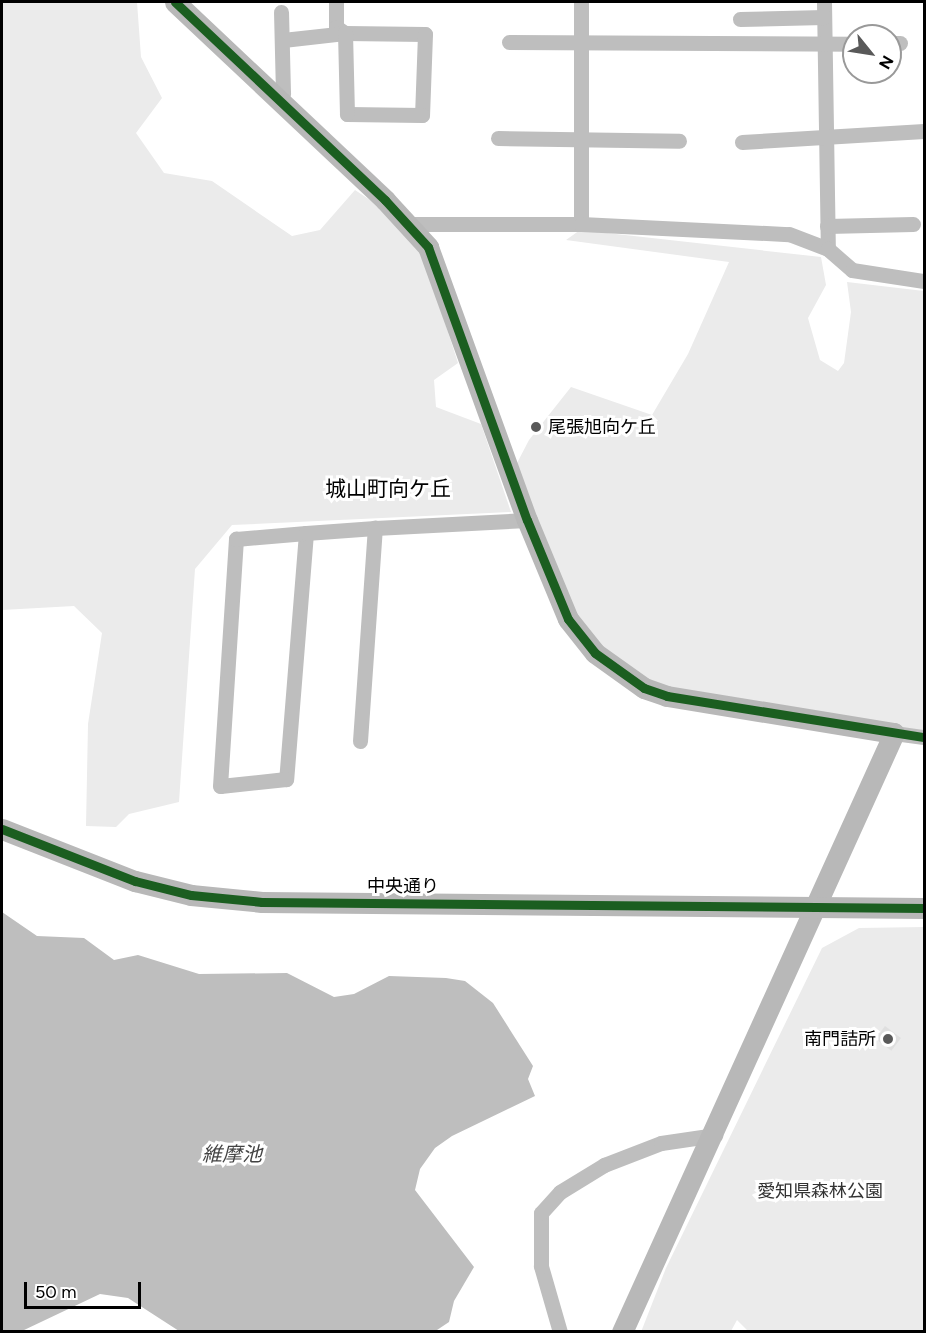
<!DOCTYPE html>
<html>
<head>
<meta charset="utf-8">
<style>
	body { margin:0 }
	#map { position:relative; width:926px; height:1333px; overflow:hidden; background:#fff; font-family:Figtree,"Noto Sans JP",sans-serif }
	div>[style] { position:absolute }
	.green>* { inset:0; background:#ebebeb }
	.water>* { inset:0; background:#bebebe }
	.building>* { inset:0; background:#dfdfdf; transform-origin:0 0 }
	.street>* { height:15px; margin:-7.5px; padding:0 7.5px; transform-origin:7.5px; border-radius:7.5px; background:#bebebe }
	.secondary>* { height:21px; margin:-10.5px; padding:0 10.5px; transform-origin:10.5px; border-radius:10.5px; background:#b8b8b8 }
	.cycleway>* { height:9px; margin:-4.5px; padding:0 4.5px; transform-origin:4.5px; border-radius:4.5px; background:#1b5e20 }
	.dots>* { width:16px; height:16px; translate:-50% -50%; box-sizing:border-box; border:3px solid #fff; border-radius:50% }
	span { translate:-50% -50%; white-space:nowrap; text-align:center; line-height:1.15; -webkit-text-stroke:6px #fff; paint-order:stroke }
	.poi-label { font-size:18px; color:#000 }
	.left { translate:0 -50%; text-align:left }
	.right { translate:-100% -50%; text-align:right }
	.street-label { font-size:18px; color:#000 }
	.park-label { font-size:18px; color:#323232 }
	.water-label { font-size:20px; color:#434343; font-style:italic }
	.quarter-label { font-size:21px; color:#000 }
	.frame { position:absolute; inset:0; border:3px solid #000; pointer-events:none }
	.north { position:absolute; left:842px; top:24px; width:60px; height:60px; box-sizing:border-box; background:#fff; border:2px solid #999; border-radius:50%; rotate:120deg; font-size:16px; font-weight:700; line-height:24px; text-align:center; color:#000 }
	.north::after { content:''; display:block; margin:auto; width:21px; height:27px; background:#595959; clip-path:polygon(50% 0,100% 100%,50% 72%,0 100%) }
	.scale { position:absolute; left:24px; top:1282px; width:117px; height:27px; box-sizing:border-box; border:3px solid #000; border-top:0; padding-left:8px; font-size:18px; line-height:21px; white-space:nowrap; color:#000; -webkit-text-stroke:4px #fff; paint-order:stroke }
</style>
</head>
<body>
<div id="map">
	<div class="green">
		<div style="clip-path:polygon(2px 2px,137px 2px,141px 57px,162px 98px,136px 133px,164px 173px,212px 181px,292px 236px,320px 230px,355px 190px,394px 216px,422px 252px,458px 363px,434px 380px,436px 407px,481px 424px,511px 512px,232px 525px,195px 569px,179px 802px,129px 814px,116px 827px,86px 826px,88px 724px,102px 633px,74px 606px,2px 610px)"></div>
		<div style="clip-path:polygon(580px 230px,821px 257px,826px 285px,808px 318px,820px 360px,838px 371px,844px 363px,851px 312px,847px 282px,924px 291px,924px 733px,667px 694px,600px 650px,576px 615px,516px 465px,529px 440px,571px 387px,652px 415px,688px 354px,729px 262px,566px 240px)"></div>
		<div style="clip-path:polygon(924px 927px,924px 1331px,748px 1331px,737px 1320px,731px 1331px,641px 1332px,666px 1268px,822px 948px,859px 928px)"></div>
	</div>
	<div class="water">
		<div style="clip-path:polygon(2px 912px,37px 936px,84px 938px,114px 960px,138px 955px,199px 974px,287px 973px,334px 997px,354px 994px,389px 976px,446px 978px,465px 981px,493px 1003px,533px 1066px,528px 1079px,535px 1096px,452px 1136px,435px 1148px,420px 1169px,415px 1190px,474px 1267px,454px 1301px,449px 1322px,434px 1332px,179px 1331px,128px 1298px,100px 1294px,22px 1331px,2px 1331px)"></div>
	</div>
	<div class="building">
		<div style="left:885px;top:1026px;width:20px;height:16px;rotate:37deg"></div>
	</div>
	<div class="street">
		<div style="left:336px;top:2px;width:25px;rotate:90deg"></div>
		<div style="left:336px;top:27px;width:11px;rotate:34deg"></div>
		<div style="left:824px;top:2px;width:247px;rotate:89.1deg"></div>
		<div style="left:740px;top:19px;width:84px;rotate:-1.4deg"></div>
		<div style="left:283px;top:40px;width:62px;rotate:-6.4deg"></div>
		<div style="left:345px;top:33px;width:80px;rotate:0.7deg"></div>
		<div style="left:425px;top:34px;width:81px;rotate:92.1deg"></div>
		<div style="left:422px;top:115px;width:75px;rotate:-179.2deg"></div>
		<div style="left:347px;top:114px;width:81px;rotate:-91.4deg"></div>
		<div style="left:509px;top:42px;width:345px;rotate:0.3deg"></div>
		<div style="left:890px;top:43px;width:10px"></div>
		<div style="left:277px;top:98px;width:8px;rotate:-40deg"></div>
		<div style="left:283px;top:93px;width:81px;rotate:-91.4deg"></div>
		<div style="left:498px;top:138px;width:181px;rotate:0.9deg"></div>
		<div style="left:742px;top:142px;width:182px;rotate:-3.5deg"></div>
		<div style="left:408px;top:224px;width:173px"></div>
		<div style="left:581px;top:224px;width:222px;rotate:-90deg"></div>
		<div style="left:581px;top:224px;width:208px;rotate:2.8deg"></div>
		<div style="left:789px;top:234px;width:42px;rotate:21deg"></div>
		<div style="left:828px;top:249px;width:32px;rotate:41deg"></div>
		<div style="left:852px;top:270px;width:73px;rotate:8.7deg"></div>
		<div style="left:827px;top:226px;width:86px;rotate:-1.3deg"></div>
		<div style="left:306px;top:533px;width:247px;rotate:94.6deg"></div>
		<div style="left:286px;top:779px;width:66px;rotate:173.9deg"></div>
		<div style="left:220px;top:786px;width:248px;rotate:-86.3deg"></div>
		<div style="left:236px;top:539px;width:70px;rotate:-4.9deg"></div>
		<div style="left:306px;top:533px;width:69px;rotate:-4.1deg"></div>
		<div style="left:375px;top:528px;width:152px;rotate:-3deg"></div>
		<div style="left:894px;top:733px;width:30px;rotate:8deg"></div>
		<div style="left:360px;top:741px;width:214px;rotate:-86deg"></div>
		<div style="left:560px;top:1332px;width:69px;rotate:-106.1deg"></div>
		<div style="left:541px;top:1266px;width:53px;rotate:-90deg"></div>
		<div style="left:541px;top:1213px;width:28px;rotate:-48deg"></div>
		<div style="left:560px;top:1192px;width:52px;rotate:-31.5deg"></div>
		<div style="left:604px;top:1165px;width:61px;rotate:-21.1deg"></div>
		<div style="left:661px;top:1143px;width:55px;rotate:-8.4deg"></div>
	</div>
	<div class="secondary">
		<div style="left:175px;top:2px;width:289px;rotate:43.3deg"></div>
		<div style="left:385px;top:200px;width:64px;rotate:47.5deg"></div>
		<div style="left:428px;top:247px;width:290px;rotate:70.1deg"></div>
		<div style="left:527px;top:520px;width:107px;rotate:67.5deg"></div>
		<div style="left:568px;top:619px;width:43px;rotate:51.5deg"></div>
		<div style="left:595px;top:653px;width:60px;rotate:35.5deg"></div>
		<div style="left:644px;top:688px;width:24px;rotate:19deg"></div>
		<div style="left:667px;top:696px;width:230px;rotate:9.3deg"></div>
		<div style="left:894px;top:733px;width:658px;rotate:114.42deg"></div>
		<div style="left:2px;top:829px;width:143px;rotate:21.4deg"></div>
		<div style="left:135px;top:881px;width:58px;rotate:14deg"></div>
		<div style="left:191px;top:895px;width:71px;rotate:5.6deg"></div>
		<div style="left:262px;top:902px;width:662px;rotate:0.52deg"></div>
	</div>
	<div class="cycleway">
		<div style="left:175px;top:2px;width:289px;rotate:43.3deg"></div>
		<div style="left:385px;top:200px;width:64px;rotate:47.5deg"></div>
		<div style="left:428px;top:247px;width:290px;rotate:70.1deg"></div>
		<div style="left:527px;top:520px;width:107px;rotate:67.5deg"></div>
		<div style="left:568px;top:619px;width:43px;rotate:51.5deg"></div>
		<div style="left:595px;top:653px;width:60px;rotate:35.5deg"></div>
		<div style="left:644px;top:688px;width:24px;rotate:19deg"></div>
		<div style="left:667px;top:696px;width:260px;rotate:9.1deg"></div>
		<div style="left:2px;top:829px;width:143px;rotate:21.4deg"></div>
		<div style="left:135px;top:881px;width:58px;rotate:14deg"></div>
		<div style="left:191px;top:895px;width:71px;rotate:5.6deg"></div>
		<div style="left:262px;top:902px;width:662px;rotate:0.52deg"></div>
	</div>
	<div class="dots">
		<div style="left:536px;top:427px;background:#595959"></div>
		<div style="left:888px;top:1039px;background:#595959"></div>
	</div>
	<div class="poi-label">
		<span class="left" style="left:548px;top:427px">尾張旭向ケ丘</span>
		<span class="right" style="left:876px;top:1039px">南門詰所</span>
	</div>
	<div class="street-label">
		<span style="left:403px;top:886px">中央通り</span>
	</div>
	<div class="park-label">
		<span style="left:820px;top:1191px">愛知県森林公園</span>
	</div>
	<div class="water-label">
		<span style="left:232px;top:1154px">維摩池</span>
	</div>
	<div class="quarter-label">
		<span style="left:388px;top:489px">城山町向ケ丘</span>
	</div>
	<div class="frame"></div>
	<div class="north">N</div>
	<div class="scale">50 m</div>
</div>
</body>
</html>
